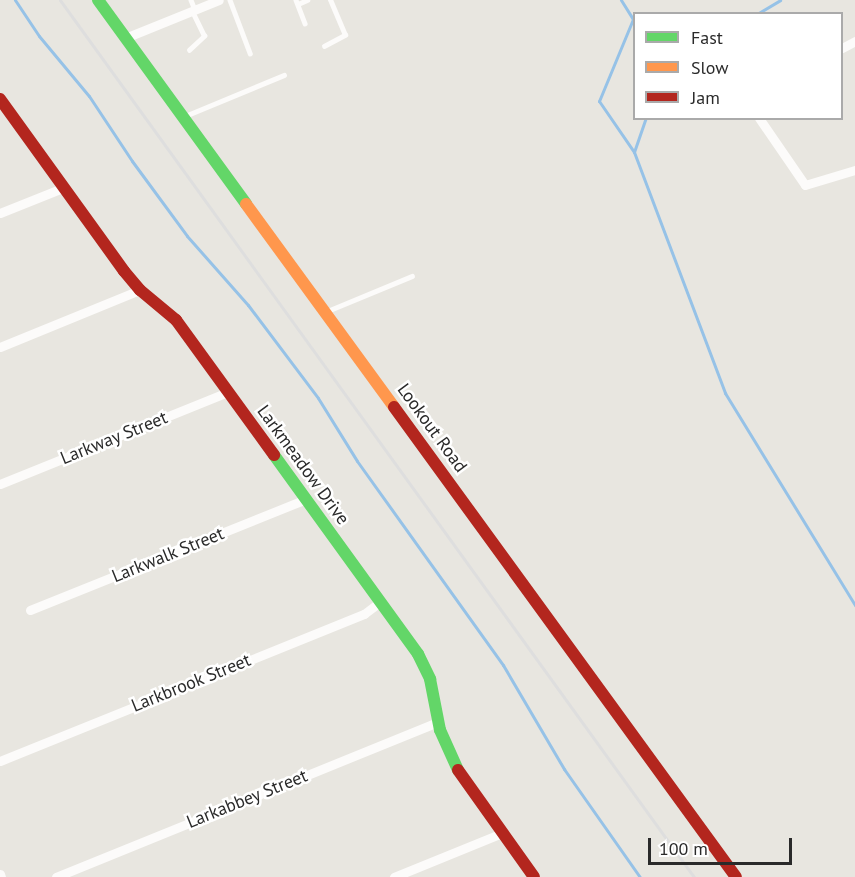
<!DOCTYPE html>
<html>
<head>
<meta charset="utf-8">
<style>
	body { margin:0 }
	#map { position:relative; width:855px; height:877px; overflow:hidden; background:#e8e6e0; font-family:"PT Sans",sans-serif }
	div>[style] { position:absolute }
	.stream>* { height:3px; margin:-1.5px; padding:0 1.5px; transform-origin:1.5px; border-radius:1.5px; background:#96c2e7 }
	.lane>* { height:4.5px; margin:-2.25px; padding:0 2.25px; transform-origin:2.25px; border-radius:2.25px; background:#fcfbfa }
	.street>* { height:9px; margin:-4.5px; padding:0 4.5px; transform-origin:4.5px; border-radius:4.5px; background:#fcfbfa }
	.fast>* { height:12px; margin:-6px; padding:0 6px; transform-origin:6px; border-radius:6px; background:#63d668 }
	.slow>* { height:12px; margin:-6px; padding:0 6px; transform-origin:6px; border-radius:6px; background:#ff974d }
	.jam>* { height:12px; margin:-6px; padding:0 6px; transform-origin:6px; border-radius:6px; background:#b3261e }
	.rail>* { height:3px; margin:-1.5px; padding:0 1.5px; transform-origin:1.5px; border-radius:1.5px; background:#dedede }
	span { translate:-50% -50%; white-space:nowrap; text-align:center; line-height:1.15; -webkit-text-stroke:5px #fff; paint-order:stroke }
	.street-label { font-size:18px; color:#2a2a2a }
	.legend { position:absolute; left:633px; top:12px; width:210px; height:108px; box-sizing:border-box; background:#fff; border:2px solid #aaa; margin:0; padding:8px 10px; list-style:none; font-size:18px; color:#2a2a2a }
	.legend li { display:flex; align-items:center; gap:12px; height:30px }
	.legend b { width:30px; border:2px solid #aaa }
	.scale { position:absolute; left:648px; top:838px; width:144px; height:27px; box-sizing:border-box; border:3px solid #2a2a2a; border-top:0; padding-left:8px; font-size:18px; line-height:21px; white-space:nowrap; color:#2a2a2a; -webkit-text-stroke:4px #fff; paint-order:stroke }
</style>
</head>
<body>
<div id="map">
	<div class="stream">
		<div style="left:15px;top:0;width:43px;rotate:56.3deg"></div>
		<div style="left:39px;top:36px;width:78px;rotate:50.2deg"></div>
		<div style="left:89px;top:96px;width:78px;rotate:56.5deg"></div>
		<div style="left:132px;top:161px;width:93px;rotate:53.7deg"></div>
		<div style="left:187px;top:236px;width:92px;rotate:48.5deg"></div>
		<div style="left:248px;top:305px;width:116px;rotate:53deg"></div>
		<div style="left:318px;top:398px;width:74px;rotate:58.2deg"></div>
		<div style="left:357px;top:461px;width:251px;rotate:54.4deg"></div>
		<div style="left:503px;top:665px;width:121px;rotate:59.6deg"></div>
		<div style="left:564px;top:769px;width:132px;rotate:54.9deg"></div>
		<div style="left:621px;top:0;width:22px;rotate:58deg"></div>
		<div style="left:633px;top:19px;width:89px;rotate:112.5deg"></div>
		<div style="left:599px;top:101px;width:62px;rotate:55.5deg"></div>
		<div style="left:634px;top:152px;width:258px;rotate:69.3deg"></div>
		<div style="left:725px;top:393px;width:249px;rotate:58.5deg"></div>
		<div style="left:757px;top:14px;width:27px;rotate:-31deg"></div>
		<div style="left:634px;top:152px;width:36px;rotate:-71deg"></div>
	</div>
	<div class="lane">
		<div style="left:191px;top:0;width:11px;rotate:68deg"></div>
		<div style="left:230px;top:0;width:57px;rotate:69.3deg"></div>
		<div style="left:296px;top:0;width:25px;rotate:69deg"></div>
		<div style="left:298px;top:4px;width:10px;rotate:-24deg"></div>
		<div style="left:324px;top:46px;width:24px;rotate:-28deg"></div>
		<div style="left:345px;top:35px;width:38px;rotate:-113deg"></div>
		<div style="left:189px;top:50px;width:21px;rotate:-43deg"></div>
		<div style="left:204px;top:36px;width:28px;rotate:-116deg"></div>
		<div style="left:185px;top:116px;width:107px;rotate:-22.5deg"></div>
		<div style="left:325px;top:312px;width:94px;rotate:-22.5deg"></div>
	</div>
	<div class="street">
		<div style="left:125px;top:38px;width:101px;rotate:-22deg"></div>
		<div style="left:842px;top:48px;width:15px;rotate:-28deg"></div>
		<div style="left:759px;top:118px;width:81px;rotate:55.5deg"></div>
		<div style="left:805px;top:185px;width:52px;rotate:-16.7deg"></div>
		<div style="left:0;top:213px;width:70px;rotate:-21.8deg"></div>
		<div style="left:0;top:347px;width:151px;rotate:-22.2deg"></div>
		<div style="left:0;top:484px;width:246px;rotate:-22deg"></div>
		<div style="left:30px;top:610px;width:297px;rotate:-21.9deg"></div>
		<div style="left:0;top:761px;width:393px;rotate:-22deg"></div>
		<div style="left:364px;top:614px;width:20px;rotate:-37deg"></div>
		<div style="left:0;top:874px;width:3px;rotate:72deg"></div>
		<div style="left:56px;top:877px;width:412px;rotate:-22.1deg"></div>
		<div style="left:394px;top:877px;width:117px;rotate:-22.2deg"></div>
	</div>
	<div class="fast">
		<div style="left:98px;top:0;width:252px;rotate:54deg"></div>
		<div style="left:274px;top:455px;width:246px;rotate:54.1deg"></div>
		<div style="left:418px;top:654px;width:28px;rotate:64deg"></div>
		<div style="left:430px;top:679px;width:52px;rotate:78.9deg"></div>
		<div style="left:440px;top:730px;width:44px;rotate:65.8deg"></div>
	</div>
	<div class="slow">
		<div style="left:246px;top:204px;width:251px;rotate:53.9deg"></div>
	</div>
	<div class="jam">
		<div style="left:0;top:99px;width:212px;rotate:54.2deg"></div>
		<div style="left:124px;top:271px;width:25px;rotate:50deg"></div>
		<div style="left:140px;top:290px;width:47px;rotate:39.8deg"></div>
		<div style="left:176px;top:320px;width:167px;rotate:54deg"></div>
		<div style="left:394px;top:407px;width:581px;rotate:53.96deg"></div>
		<div style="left:458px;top:770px;width:131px;rotate:54.6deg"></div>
	</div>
	<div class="rail">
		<div style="left:60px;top:0;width:1082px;rotate:54.14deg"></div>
	</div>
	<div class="street-label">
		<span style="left:432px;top:428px;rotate:54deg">Lookout Road</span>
		<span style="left:114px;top:438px;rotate:-22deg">Larkway Street</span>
		<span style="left:303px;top:465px;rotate:54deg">Larkmeadow Drive</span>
		<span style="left:168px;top:555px;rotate:-22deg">Larkwalk Street</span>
		<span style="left:191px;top:683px;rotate:-22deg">Larkbrook Street</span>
		<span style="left:247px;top:799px;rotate:-22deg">Larkabbey Street</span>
	</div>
	<ul class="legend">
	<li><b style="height:8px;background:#63d668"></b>Fast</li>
	<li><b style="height:8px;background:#ff974d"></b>Slow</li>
	<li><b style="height:8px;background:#b3261e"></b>Jam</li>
	</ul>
	<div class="scale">100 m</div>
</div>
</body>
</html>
